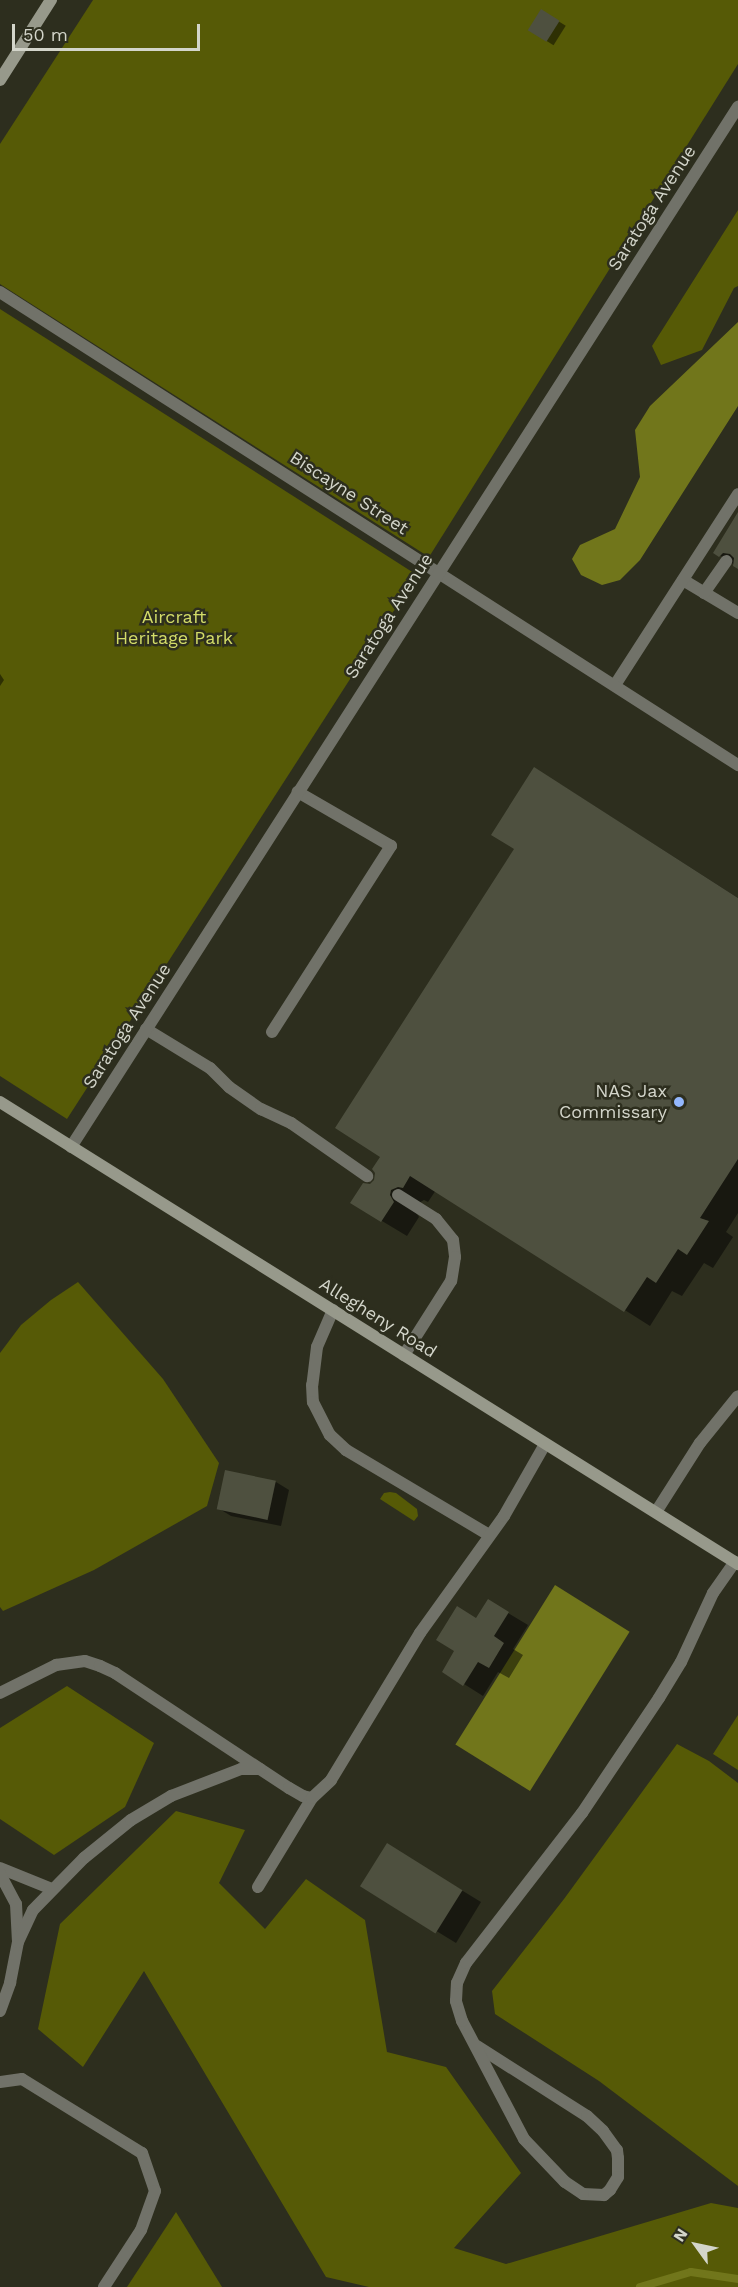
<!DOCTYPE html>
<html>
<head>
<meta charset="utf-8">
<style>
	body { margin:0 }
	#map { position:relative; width:738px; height:2287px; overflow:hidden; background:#2d2e1e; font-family:"Work Sans",sans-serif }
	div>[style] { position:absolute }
	.green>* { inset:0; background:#565a06 }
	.water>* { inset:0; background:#71761b; transform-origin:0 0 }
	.shadow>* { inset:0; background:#0007; transform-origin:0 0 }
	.stream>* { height:8px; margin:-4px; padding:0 4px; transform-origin:4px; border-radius:4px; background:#71761b }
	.building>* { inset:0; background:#4e503f; transform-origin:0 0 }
	.lane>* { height:12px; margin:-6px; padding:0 6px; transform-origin:6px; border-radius:6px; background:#717269 }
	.street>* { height:12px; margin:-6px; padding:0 6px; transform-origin:6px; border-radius:6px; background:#717269 }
	.secondary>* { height:12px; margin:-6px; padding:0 6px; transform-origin:6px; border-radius:6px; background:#97998b }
	.dots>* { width:16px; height:16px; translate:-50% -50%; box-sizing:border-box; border:3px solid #2d2e1e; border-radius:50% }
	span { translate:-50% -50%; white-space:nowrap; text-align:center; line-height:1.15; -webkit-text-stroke:5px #2d2e1e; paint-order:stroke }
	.street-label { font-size:18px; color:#d3d5ca }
	.park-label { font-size:18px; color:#d3dc68 }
	.poi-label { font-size:18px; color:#d3d5ca }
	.right { translate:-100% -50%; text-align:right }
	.north { position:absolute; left:666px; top:2215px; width:60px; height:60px; -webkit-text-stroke:4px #2d2e1e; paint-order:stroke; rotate:303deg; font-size:16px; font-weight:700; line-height:24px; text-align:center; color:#d3d5ca }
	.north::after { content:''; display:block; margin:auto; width:21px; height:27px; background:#d3d5ca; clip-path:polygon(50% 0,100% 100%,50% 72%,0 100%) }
	.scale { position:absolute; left:12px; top:24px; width:188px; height:27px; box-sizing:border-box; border:3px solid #d3d5ca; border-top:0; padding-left:8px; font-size:18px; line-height:21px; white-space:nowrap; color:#d3d5ca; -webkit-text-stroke:4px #2d2e1e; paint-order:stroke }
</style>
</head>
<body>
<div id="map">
	<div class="green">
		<div style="clip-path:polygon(93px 0,738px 0,738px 64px,429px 557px,0 284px,0 144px)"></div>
		<div style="clip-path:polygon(738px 210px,738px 286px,734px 288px,702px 350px,661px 365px,652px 346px)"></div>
		<div style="clip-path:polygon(0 309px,417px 575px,67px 1119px,0 1076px)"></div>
		<div style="clip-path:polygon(78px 1282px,163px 1379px,219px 1463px,207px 1506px,94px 1570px,3px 1611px,0 1607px,0 1353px,21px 1325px,51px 1300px)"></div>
		<div style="clip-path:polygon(390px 1492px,396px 1493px,417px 1509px,418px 1516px,414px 1521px,380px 1499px,384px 1493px)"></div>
		<div style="clip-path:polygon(67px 1686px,154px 1743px,125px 1807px,54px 1855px,0 1819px,0 1728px)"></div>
		<div style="clip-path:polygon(738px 1715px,738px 1770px,713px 1754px)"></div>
		<div style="clip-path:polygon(677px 1744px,709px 1761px,738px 1783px,738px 2186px,599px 2081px,495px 2014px,492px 1991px,564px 1899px)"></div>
		<div style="clip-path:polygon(176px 1811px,245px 1830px,219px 1883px,265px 1929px,306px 1879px,365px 1920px,387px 2052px,446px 2067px,521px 2173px,454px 2248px,506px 2264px,711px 2203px,738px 2208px,738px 2287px,369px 2287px,326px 2277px,144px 1971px,83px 2067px,38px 2029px,60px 1924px)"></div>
		<div style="clip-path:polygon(176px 2212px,222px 2287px,127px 2287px)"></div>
	</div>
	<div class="water">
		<div style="clip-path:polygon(738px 322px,738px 406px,640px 560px,620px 580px,602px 585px,581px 575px,572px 559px,580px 545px,615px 529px,640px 477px,635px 430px,650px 406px)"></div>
		<div style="left:555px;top:1585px;width:88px;height:188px;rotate:32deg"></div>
	</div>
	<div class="shadow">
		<div style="left:542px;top:11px;width:28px;height:23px;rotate:32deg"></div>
		<div style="clip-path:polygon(738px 534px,738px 567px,715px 552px)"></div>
		<div style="clip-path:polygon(0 674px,4px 680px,0 686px)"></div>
		<div style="clip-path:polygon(560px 784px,738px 898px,738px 1213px,726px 1232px,733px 1237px,713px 1268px,704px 1263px,682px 1296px,672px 1291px,650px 1326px,436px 1190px,428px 1202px,424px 1200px,417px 1204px,415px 1211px,419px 1217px,407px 1236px,382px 1221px,370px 1185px,375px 1181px,382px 1156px)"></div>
		<div style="clip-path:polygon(276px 1482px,289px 1490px,281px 1526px,231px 1516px,218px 1508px)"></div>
		<div style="clip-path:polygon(508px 1613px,528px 1625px,513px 1649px,523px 1655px,509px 1678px,498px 1672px,483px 1696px,464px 1684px,477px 1619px)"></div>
		<div style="clip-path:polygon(407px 1857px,481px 1902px,456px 1943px,363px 1886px)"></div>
	</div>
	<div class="stream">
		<div style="left:640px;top:2287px;width:53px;rotate:-16.4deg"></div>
		<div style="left:691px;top:2272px;width:48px;rotate:8.5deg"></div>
	</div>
	<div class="building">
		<div style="left:541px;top:9px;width:22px;height:25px;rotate:32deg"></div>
		<div style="clip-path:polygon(738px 512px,738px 569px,733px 566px,734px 558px,730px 554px,723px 553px,719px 557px,713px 553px)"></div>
		<div style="clip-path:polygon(534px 767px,738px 898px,738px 1159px,700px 1218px,709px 1221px,687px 1255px,678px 1249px,656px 1283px,647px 1277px,624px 1312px,410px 1176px,403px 1188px,398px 1187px,391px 1190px,390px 1195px,394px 1202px,381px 1222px,350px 1203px,363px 1183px,370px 1184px,374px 1180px,375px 1173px,372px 1169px,380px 1157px,335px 1128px,514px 849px,491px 835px)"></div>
		<div style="left:225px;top:1470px;width:52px;height:40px;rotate:12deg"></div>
		<div style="clip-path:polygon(488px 1599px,509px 1612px,494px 1636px,504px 1643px,489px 1668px,478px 1662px,463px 1686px,442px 1672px,454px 1651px,436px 1640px,457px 1606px,476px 1618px)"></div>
		<div style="left:387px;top:1843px;width:89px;height:51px;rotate:32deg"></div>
	</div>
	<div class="lane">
		<div style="left:683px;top:580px;width:64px;rotate:31deg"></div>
		<div style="left:704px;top:593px;width:39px;rotate:-55deg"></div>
		<div style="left:615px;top:685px;width:227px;rotate:-57.2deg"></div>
		<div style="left:146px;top:1029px;width:75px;rotate:31.4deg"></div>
		<div style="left:210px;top:1068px;width:27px;rotate:45deg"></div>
		<div style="left:229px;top:1087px;width:39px;rotate:35deg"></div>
		<div style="left:261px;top:1109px;width:33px;rotate:25deg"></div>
		<div style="left:291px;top:1123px;width:93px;rotate:34.9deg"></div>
		<div style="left:272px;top:1032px;width:221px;rotate:-57.4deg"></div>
		<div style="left:391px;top:846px;width:108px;rotate:-149.9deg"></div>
		<div style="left:398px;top:1195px;width:45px;rotate:32.3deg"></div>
		<div style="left:436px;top:1219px;width:27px;rotate:51deg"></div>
		<div style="left:453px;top:1240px;width:17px;rotate:83deg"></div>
		<div style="left:455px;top:1257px;width:24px;rotate:99deg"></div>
		<div style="left:451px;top:1281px;width:88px;rotate:122.4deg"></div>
		<div style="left:333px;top:1310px;width:40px;rotate:113.4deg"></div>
		<div style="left:317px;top:1347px;width:38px;rotate:97deg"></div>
		<div style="left:312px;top:1385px;width:17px;rotate:87deg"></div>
		<div style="left:313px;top:1402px;width:37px;rotate:63deg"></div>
		<div style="left:330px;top:1435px;width:22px;rotate:43deg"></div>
		<div style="left:346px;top:1450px;width:166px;rotate:30.7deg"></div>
		<div style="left:656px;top:1512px;width:82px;rotate:-57.5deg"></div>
		<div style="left:700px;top:1443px;width:60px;rotate:-51deg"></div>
		<div style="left:0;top:1693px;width:63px;rotate:-26.6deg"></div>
		<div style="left:56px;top:1665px;width:29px;rotate:-8deg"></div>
		<div style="left:85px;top:1661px;width:16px;rotate:18deg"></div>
		<div style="left:100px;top:1666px;width:17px;rotate:25deg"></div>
		<div style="left:115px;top:1673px;width:209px;rotate:33.5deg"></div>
		<div style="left:289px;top:1788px;width:16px;rotate:30deg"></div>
		<div style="left:303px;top:1796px;width:9px;rotate:13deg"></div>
		<div style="left:0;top:1868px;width:56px;rotate:22deg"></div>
		<div style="left:0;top:1874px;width:34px;rotate:62deg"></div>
		<div style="left:16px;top:1904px;width:36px;rotate:87deg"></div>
		<div style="left:258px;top:1887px;width:104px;rotate:-58.8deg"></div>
		<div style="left:312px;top:1798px;width:26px;rotate:-43deg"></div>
		<div style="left:331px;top:1780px;width:172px;rotate:-58.8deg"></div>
		<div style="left:420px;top:1633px;width:144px;rotate:-54.3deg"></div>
		<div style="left:504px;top:1516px;width:83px;rotate:-60.3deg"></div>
		<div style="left:0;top:2011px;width:30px;rotate:-70deg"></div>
		<div style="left:10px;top:1983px;width:42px;rotate:-79deg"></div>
		<div style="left:18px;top:1942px;width:35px;rotate:-65deg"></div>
		<div style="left:33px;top:1910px;width:73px;rotate:-45.6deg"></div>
		<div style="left:84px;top:1858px;width:60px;rotate:-39deg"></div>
		<div style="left:131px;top:1820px;width:47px;rotate:-31deg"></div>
		<div style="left:171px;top:1796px;width:75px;rotate:-21.1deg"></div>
		<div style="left:241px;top:1769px;width:19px"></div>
		<div style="left:477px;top:2046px;width:130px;rotate:32.5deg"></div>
		<div style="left:587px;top:2116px;width:22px;rotate:43deg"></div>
		<div style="left:603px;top:2131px;width:24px;rotate:54deg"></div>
		<div style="left:617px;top:2150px;width:8px;rotate:83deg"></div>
		<div style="left:618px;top:2158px;width:19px;rotate:90deg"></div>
		<div style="left:618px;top:2177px;width:15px;rotate:122deg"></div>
		<div style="left:610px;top:2190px;width:8px;rotate:140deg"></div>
		<div style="left:604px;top:2195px;width:21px;rotate:-177deg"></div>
		<div style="left:583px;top:2194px;width:22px;rotate:-146deg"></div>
		<div style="left:565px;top:2182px;width:59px;rotate:-133.6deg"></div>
		<div style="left:524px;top:2139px;width:133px;rotate:-117.7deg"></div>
		<div style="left:462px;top:2021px;width:21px;rotate:-107deg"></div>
		<div style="left:456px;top:2001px;width:18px;rotate:-87deg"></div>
		<div style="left:457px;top:1983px;width:22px;rotate:-66deg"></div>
		<div style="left:466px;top:1963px;width:190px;rotate:-52.3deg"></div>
		<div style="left:582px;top:1813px;width:138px;rotate:-56.2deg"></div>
		<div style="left:659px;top:1698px;width:42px;rotate:-58.6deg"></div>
		<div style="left:681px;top:1662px;width:76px;rotate:-65.1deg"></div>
		<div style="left:713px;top:1593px;width:38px;rotate:-55deg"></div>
		<div style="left:0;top:2082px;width:22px;rotate:-8deg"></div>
		<div style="left:22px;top:2079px;width:141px;rotate:31.7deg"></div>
		<div style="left:142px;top:2153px;width:40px;rotate:71.1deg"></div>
		<div style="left:155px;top:2191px;width:41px;rotate:109.7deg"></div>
		<div style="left:141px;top:2230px;width:68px;rotate:123deg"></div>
	</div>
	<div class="street">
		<div style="left:0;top:292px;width:877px;rotate:32.66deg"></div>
		<div style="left:71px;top:1147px;width:1236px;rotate:-57.33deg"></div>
	</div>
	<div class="secondary">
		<div style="left:0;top:80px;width:95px;rotate:-57.5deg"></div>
		<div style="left:0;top:1102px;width:871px;rotate:32.05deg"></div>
	</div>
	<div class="dots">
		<div style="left:679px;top:1102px;background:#93b7fd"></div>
	</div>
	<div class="street-label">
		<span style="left:652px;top:208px;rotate:-57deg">Saratoga Avenue</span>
		<span style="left:349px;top:493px;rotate:33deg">Biscayne Street</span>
		<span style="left:389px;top:616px;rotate:-57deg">Saratoga Avenue</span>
		<span style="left:127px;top:1026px;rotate:-57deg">Saratoga Avenue</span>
		<span style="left:378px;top:1318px;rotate:32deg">Allegheny Road</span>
	</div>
	<div class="park-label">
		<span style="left:174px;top:628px">Aircraft<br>Heritage Park</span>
	</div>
	<div class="poi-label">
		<span class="right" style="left:667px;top:1102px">NAS Jax<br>Commissary</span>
	</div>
	<div class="north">N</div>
	<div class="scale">50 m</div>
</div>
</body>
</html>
